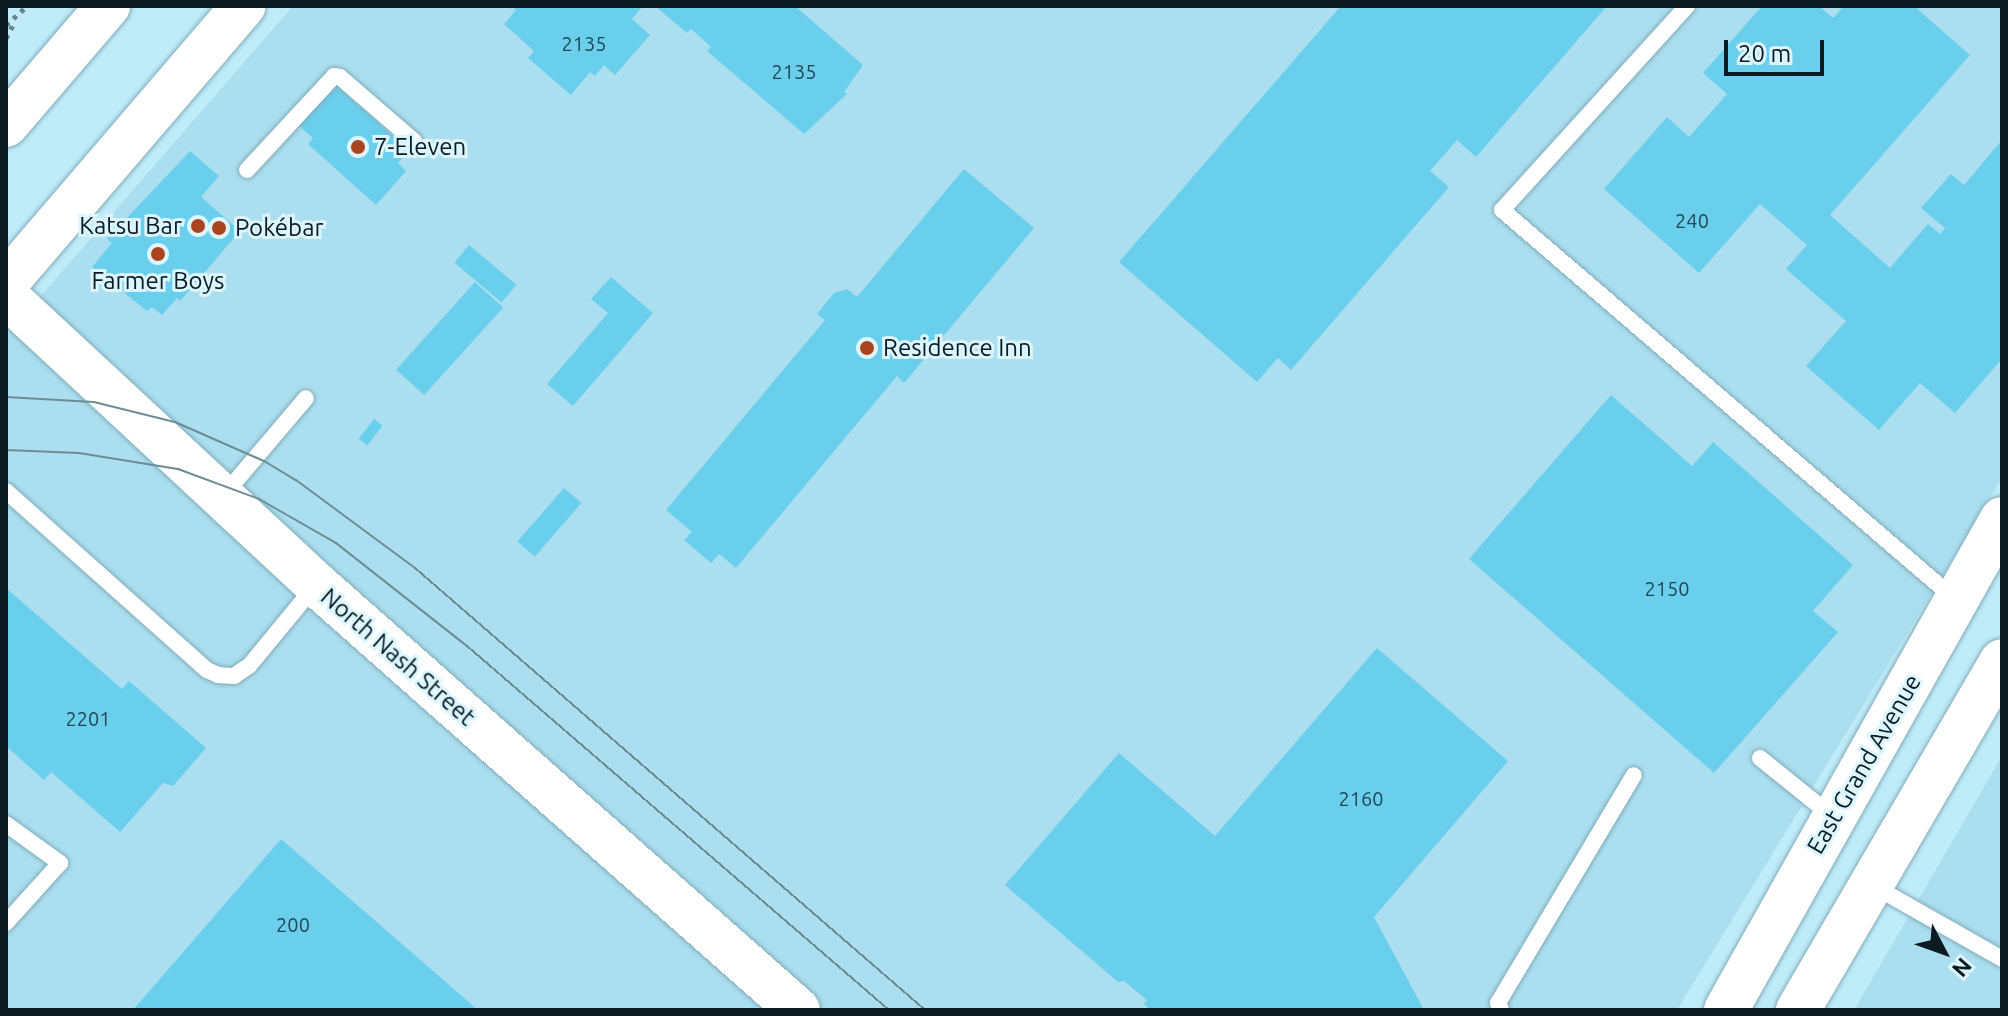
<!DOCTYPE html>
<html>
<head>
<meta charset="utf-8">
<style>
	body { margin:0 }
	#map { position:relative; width:2008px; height:1016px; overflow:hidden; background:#c0ecfa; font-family:Ubuntu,sans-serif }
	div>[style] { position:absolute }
	.built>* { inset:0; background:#abdff0 }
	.building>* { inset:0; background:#69cfed; transform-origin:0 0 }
	.path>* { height:5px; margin-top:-2.5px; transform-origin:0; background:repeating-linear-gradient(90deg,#67858f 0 4px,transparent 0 10px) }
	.roads { filter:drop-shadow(0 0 2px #82acb9) drop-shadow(0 0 2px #82acb9) }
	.lane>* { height:16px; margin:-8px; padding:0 8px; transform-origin:8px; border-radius:8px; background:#fff }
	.secondary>* { height:44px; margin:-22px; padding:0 22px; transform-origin:22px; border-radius:22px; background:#fff }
	.tram>* { height:2px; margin:-1px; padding:0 1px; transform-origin:1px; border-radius:1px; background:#6c8c96 }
	.dots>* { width:22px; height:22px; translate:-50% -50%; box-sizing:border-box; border:4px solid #dcf6ff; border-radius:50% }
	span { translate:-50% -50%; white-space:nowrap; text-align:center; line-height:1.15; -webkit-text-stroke:6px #dcf6ff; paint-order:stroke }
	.number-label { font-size:20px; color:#224854 }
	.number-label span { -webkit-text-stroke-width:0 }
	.poi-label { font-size:24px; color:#0b1b21 }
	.left { translate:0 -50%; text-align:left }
	.right { translate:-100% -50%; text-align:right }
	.street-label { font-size:24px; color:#0b1b21 }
	.frame { position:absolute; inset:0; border:8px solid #0b1b21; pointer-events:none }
	.north { position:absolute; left:1904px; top:912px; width:80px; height:80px; -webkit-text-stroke:6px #dcf6ff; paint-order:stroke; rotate:131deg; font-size:22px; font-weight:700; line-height:32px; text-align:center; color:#0b1b21 }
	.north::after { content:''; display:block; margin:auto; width:28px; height:36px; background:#0b1b21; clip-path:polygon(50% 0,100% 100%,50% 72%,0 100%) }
	.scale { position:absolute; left:1724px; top:40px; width:100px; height:36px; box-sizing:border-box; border:4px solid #0b1b21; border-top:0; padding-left:10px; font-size:24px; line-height:28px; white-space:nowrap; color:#0b1b21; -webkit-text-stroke:6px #dcf6ff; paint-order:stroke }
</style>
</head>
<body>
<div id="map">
	<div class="built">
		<div style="clip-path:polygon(293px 6px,2002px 6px,2002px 478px,1677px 1010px,6px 1010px,6px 336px)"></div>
		<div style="clip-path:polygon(2002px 756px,2002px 1010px,1854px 1010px)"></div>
	</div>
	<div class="building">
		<div style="clip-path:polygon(512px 6px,643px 6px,632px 19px,650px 35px,615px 75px,604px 65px,595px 76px,590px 72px,571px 95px,528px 58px,534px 51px,504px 24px,516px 10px)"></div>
		<div style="clip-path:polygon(655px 6px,795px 6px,863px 65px,844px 92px,847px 94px,804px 134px,707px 51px,711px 47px,691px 29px,687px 33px)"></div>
		<div style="clip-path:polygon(1341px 6px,1607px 6px,1476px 157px,1457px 140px,1430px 171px,1449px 187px,1291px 370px,1278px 358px,1257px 382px,1119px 262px)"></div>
		<div style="clip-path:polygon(1762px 6px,1819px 6px,1833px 18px,1844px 6px,1914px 6px,1970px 55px,1830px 215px,1890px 268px,1928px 224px,1940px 234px,1945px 228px,1921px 208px,1951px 174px,1964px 185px,2002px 140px,2002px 359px,1955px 413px,1920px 383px,1879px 430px,1806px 366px,1846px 321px,1786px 269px,1807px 245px,1760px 204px,1699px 273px,1604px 189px,1667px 117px,1689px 137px,1727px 94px,1703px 73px)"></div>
		<div style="clip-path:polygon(335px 85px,409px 150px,398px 163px,406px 171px,376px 205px,308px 144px,313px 138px,299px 126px)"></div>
		<div style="clip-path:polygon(190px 151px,219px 176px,201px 197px,240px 231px,180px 301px,177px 298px,162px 315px,152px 307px,147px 311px,92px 267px,112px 243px,107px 239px)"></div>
		<div style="clip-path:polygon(964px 169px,1034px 228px,904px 383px,897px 376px,736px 568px,719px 554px,711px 563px,684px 540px,692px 532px,666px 510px,825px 320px,817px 314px,834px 293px,847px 289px,857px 297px)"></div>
		<div style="left:469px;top:245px;width:62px;height:23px;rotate:40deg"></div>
		<div style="clip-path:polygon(611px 277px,653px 313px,573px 406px,547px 384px,608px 313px,591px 299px)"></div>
		<div style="left:475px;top:282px;width:38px;height:118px;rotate:42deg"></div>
		<div style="clip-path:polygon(1611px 395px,1692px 466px,1713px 442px,1853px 565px,1813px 611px,1838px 632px,1714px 773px,1469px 559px)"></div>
		<div style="left:374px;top:419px;width:11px;height:25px;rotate:38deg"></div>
		<div style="left:564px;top:488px;width:23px;height:71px;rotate:41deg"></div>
		<div style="clip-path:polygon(6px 588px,122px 689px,129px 681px,206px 748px,173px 786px,163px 783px,120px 832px,51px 772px,44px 780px,6px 746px)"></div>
		<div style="clip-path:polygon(1377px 648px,1508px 761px,1374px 917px,1424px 1010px,1151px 1010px,1144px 1004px,1147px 1000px,1124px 981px,1118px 982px,1005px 885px,1119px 753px,1215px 836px)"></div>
		<div style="clip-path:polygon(281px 839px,478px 1010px,133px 1010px)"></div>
	</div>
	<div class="path">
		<div style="left:6px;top:25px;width:28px;rotate:-42deg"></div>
		<div style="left:6px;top:38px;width:19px;rotate:-62deg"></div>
	</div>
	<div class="roads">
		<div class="lane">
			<div style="left:1687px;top:6px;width:275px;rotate:132.2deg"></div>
			<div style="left:1502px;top:210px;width:599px;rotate:40.66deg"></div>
			<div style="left:247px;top:170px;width:128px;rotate:-47.2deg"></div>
			<div style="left:334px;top:76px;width:6px;rotate:9deg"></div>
			<div style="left:340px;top:77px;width:98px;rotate:40.9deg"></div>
			<div style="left:6px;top:491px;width:269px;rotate:41.7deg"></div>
			<div style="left:207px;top:670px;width:12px;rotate:24deg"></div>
			<div style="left:218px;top:675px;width:16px;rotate:4deg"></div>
			<div style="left:234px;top:676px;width:18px;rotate:-34deg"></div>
			<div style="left:249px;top:666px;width:104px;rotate:-50.5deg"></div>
			<div style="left:223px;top:496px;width:128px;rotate:-49.7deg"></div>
			<div style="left:1760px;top:758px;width:92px;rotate:38.9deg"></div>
			<div style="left:6px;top:824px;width:67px;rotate:35.8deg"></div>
			<div style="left:60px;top:863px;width:81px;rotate:132deg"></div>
			<div style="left:1872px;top:885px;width:150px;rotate:29.6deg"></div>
			<div style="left:1501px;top:1010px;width:8px;rotate:-113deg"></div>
			<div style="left:1498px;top:1003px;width:265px;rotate:-59.2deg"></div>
		</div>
		<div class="secondary">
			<div style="left:6px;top:125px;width:157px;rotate:-49.4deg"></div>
			<div style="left:6px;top:283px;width:365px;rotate:-49.4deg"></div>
			<div style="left:6px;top:296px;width:423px;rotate:42.9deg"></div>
			<div style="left:316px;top:584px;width:643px;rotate:41.47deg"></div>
			<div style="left:1726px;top:1010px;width:563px;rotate:-60.66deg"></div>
			<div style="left:1798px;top:1010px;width:404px;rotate:-59.7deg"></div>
		</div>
	</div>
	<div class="tram">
		<div style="left:6px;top:397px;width:88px;rotate:3.3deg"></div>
		<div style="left:94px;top:402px;width:83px;rotate:13.9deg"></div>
		<div style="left:175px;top:422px;width:97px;rotate:23.7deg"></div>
		<div style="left:264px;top:461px;width:37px;rotate:31deg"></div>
		<div style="left:296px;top:480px;width:148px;rotate:36.5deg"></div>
		<div style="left:415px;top:568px;width:675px;rotate:40.91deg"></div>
		<div style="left:6px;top:450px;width:73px;rotate:2.4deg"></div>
		<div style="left:79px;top:453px;width:100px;rotate:9.2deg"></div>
		<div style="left:178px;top:469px;width:86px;rotate:20.3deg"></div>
		<div style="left:259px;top:499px;width:89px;rotate:29.7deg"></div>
		<div style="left:336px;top:543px;width:167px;rotate:38.2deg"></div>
		<div style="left:467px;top:646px;width:557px;rotate:40.78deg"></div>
	</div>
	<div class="dots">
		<div style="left:358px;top:147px;background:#aa441e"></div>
		<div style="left:198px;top:226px;background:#aa441e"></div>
		<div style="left:219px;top:228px;background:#aa441e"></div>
		<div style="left:158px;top:254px;background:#aa441e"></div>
		<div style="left:867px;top:348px;background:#aa441e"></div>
	</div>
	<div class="number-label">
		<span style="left:584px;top:43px">2135</span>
		<span style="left:794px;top:71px">2135</span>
		<span style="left:1692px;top:220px">240</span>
		<span style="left:1667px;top:588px">2150</span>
		<span style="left:88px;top:718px">2201</span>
		<span style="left:1361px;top:798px">2160</span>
		<span style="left:293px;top:924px">200</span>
	</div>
	<div class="poi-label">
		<span class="left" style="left:374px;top:147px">7-Eleven</span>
		<span class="right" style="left:182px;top:226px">Katsu Bar</span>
		<span class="left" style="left:235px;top:228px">Pokébar</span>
		<span style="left:158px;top:281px">Farmer Boys</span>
		<span class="left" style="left:883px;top:348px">Residence Inn</span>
	</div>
	<div class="street-label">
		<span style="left:398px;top:657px;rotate:41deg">North Nash Street</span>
		<span style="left:1864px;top:764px;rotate:-60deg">East Grand Avenue</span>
	</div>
	<div class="frame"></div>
	<div class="north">N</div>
	<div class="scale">20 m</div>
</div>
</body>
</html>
